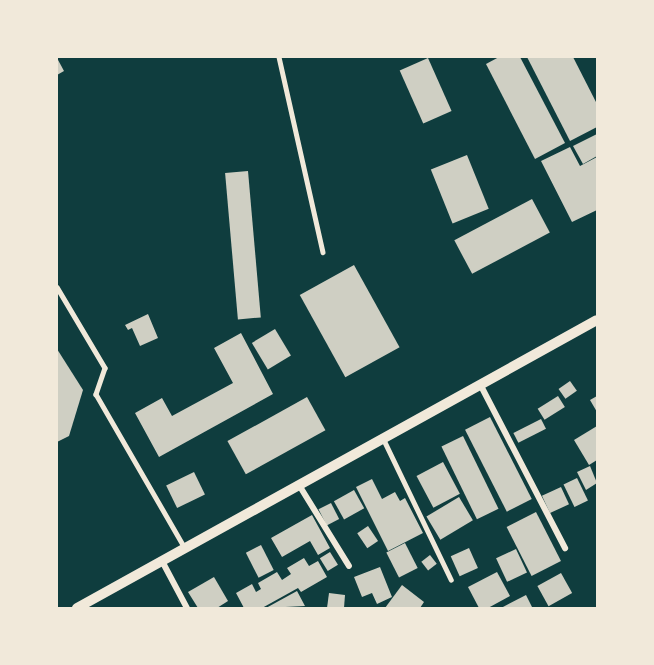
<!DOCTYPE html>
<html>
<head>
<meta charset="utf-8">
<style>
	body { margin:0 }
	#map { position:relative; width:654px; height:665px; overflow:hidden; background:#0f3d3e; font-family:Barlow,sans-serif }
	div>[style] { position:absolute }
	.building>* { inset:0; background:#cfcfc3; transform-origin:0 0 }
	.service>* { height:4.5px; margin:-2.25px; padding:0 2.25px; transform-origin:2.25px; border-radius:2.25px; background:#f1e9da }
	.minor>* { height:6px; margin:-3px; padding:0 3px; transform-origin:3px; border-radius:3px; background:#f1e9da }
	.tertiary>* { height:10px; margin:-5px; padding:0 5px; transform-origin:5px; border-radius:5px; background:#f1e9da }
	span { translate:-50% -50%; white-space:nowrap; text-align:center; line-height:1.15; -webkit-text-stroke:4.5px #f1e9da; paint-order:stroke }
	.frame { position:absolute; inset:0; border:58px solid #f1e9da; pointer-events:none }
</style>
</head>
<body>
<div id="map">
	<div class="building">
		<div style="clip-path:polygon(499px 57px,520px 57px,565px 143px,535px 159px,486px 64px)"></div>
		<div style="clip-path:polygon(527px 57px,573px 57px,597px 104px,597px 127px,570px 141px)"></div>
		<div style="clip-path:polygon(57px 58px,64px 71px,57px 75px)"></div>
		<div style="left:428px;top:58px;width:58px;height:31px;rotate:66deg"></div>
		<div style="clip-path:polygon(597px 134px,597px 156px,583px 164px,573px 146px)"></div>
		<div style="clip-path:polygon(570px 147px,580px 166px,597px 157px,597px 210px,572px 222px,541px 161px)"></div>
		<div style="left:467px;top:155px;width:58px;height:39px;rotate:68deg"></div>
		<div style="left:248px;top:171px;width:147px;height:23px;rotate:85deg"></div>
		<div style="left:532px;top:199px;width:38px;height:88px;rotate:62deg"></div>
		<div style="left:354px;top:265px;width:94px;height:62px;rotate:61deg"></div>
		<div style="clip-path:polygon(148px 314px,158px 338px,140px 346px,132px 328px,128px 330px,125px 325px)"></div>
		<div style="left:275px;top:329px;width:31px;height:27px;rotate:59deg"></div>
		<div style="clip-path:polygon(241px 333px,273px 394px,159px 457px,135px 413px,162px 398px,172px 416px,233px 383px,214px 348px)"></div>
		<div style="clip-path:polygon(57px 349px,83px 390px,69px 436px,57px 442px)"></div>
		<div style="left:570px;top:381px;width:12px;height:14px;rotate:55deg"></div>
		<div style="left:558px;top:396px;width:13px;height:24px;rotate:58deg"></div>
		<div style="clip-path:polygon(597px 396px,597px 412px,590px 400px)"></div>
		<div style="left:307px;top:397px;width:38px;height:91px;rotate:61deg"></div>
		<div style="left:490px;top:417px;width:92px;height:28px;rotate:63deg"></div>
		<div style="left:541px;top:419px;width:11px;height:31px;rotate:63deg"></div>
		<div style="clip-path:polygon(597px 426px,597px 460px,589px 465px,574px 440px)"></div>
		<div style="left:463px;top:436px;width:81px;height:24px;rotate:64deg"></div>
		<div style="left:443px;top:462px;width:36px;height:30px;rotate:62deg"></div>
		<div style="clip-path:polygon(590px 466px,597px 483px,586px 490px,577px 472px)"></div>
		<div style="left:194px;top:472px;width:25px;height:31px;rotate:64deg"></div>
		<div style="left:577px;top:478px;width:25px;height:15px;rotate:64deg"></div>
		<div style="clip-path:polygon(372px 479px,382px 499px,395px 492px,400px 501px,405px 498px,423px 533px,388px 551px,356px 487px)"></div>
		<div style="left:561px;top:487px;width:19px;height:21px;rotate:65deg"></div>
		<div style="left:354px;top:490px;width:21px;height:23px;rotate:61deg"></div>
		<div style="left:459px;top:497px;width:27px;height:38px;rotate:59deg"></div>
		<div style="left:331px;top:503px;width:18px;height:14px;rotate:63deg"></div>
		<div style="left:536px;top:512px;width:55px;height:33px;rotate:63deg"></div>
		<div style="clip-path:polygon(312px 515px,330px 548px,318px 555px,310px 541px,282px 557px,271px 538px)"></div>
		<div style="left:368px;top:526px;width:18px;height:13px;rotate:56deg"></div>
		<div style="left:405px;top:543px;width:28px;height:21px;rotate:63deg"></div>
		<div style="left:261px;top:545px;width:28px;height:17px;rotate:63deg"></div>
		<div style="left:469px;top:548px;width:22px;height:20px;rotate:66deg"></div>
		<div style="left:516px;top:549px;width:26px;height:22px;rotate:65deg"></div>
		<div style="left:330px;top:552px;width:15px;height:12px;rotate:58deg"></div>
		<div style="left:430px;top:555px;width:11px;height:11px;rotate:52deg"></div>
		<div style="clip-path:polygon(304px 558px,309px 566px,318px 561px,327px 577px,301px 592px,298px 588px,262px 608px,244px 608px,236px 593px,252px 584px,256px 592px,261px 589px,258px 583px,277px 572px,282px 580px,291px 574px,287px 568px)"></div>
		<div style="clip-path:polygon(380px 567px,392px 597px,377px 604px,372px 593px,362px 597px,354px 577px)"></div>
		<div style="clip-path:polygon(497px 572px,510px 596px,488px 608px,479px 608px,468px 587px)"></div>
		<div style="left:561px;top:573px;width:23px;height:27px;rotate:61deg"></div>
		<div style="clip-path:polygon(214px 577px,228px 601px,217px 608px,198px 608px,188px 592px)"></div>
		<div style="clip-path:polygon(402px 585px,424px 602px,420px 608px,385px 608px)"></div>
		<div style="clip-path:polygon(297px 591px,305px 606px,266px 608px)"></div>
		<div style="clip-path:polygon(329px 593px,345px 595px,344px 608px,327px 608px)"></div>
		<div style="clip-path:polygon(526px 595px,532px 607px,501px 608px)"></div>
	</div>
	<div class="service">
		<div style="left:279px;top:57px;width:200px;rotate:77.3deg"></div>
		<div style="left:57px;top:287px;width:94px;rotate:59.3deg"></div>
		<div style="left:105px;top:368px;width:28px;rotate:109deg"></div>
		<div style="left:96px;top:394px;width:178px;rotate:60deg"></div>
		<div style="left:383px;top:438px;width:157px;rotate:64.3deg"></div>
	</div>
	<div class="minor">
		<div style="left:480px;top:384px;width:185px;rotate:62.6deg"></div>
		<div style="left:299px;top:485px;width:95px;rotate:58.3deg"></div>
		<div style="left:162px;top:561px;width:53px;rotate:62deg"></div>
	</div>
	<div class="tertiary">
		<div style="left:77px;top:608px;width:594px;rotate:-28.98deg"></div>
	</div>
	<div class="frame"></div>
</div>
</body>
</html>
